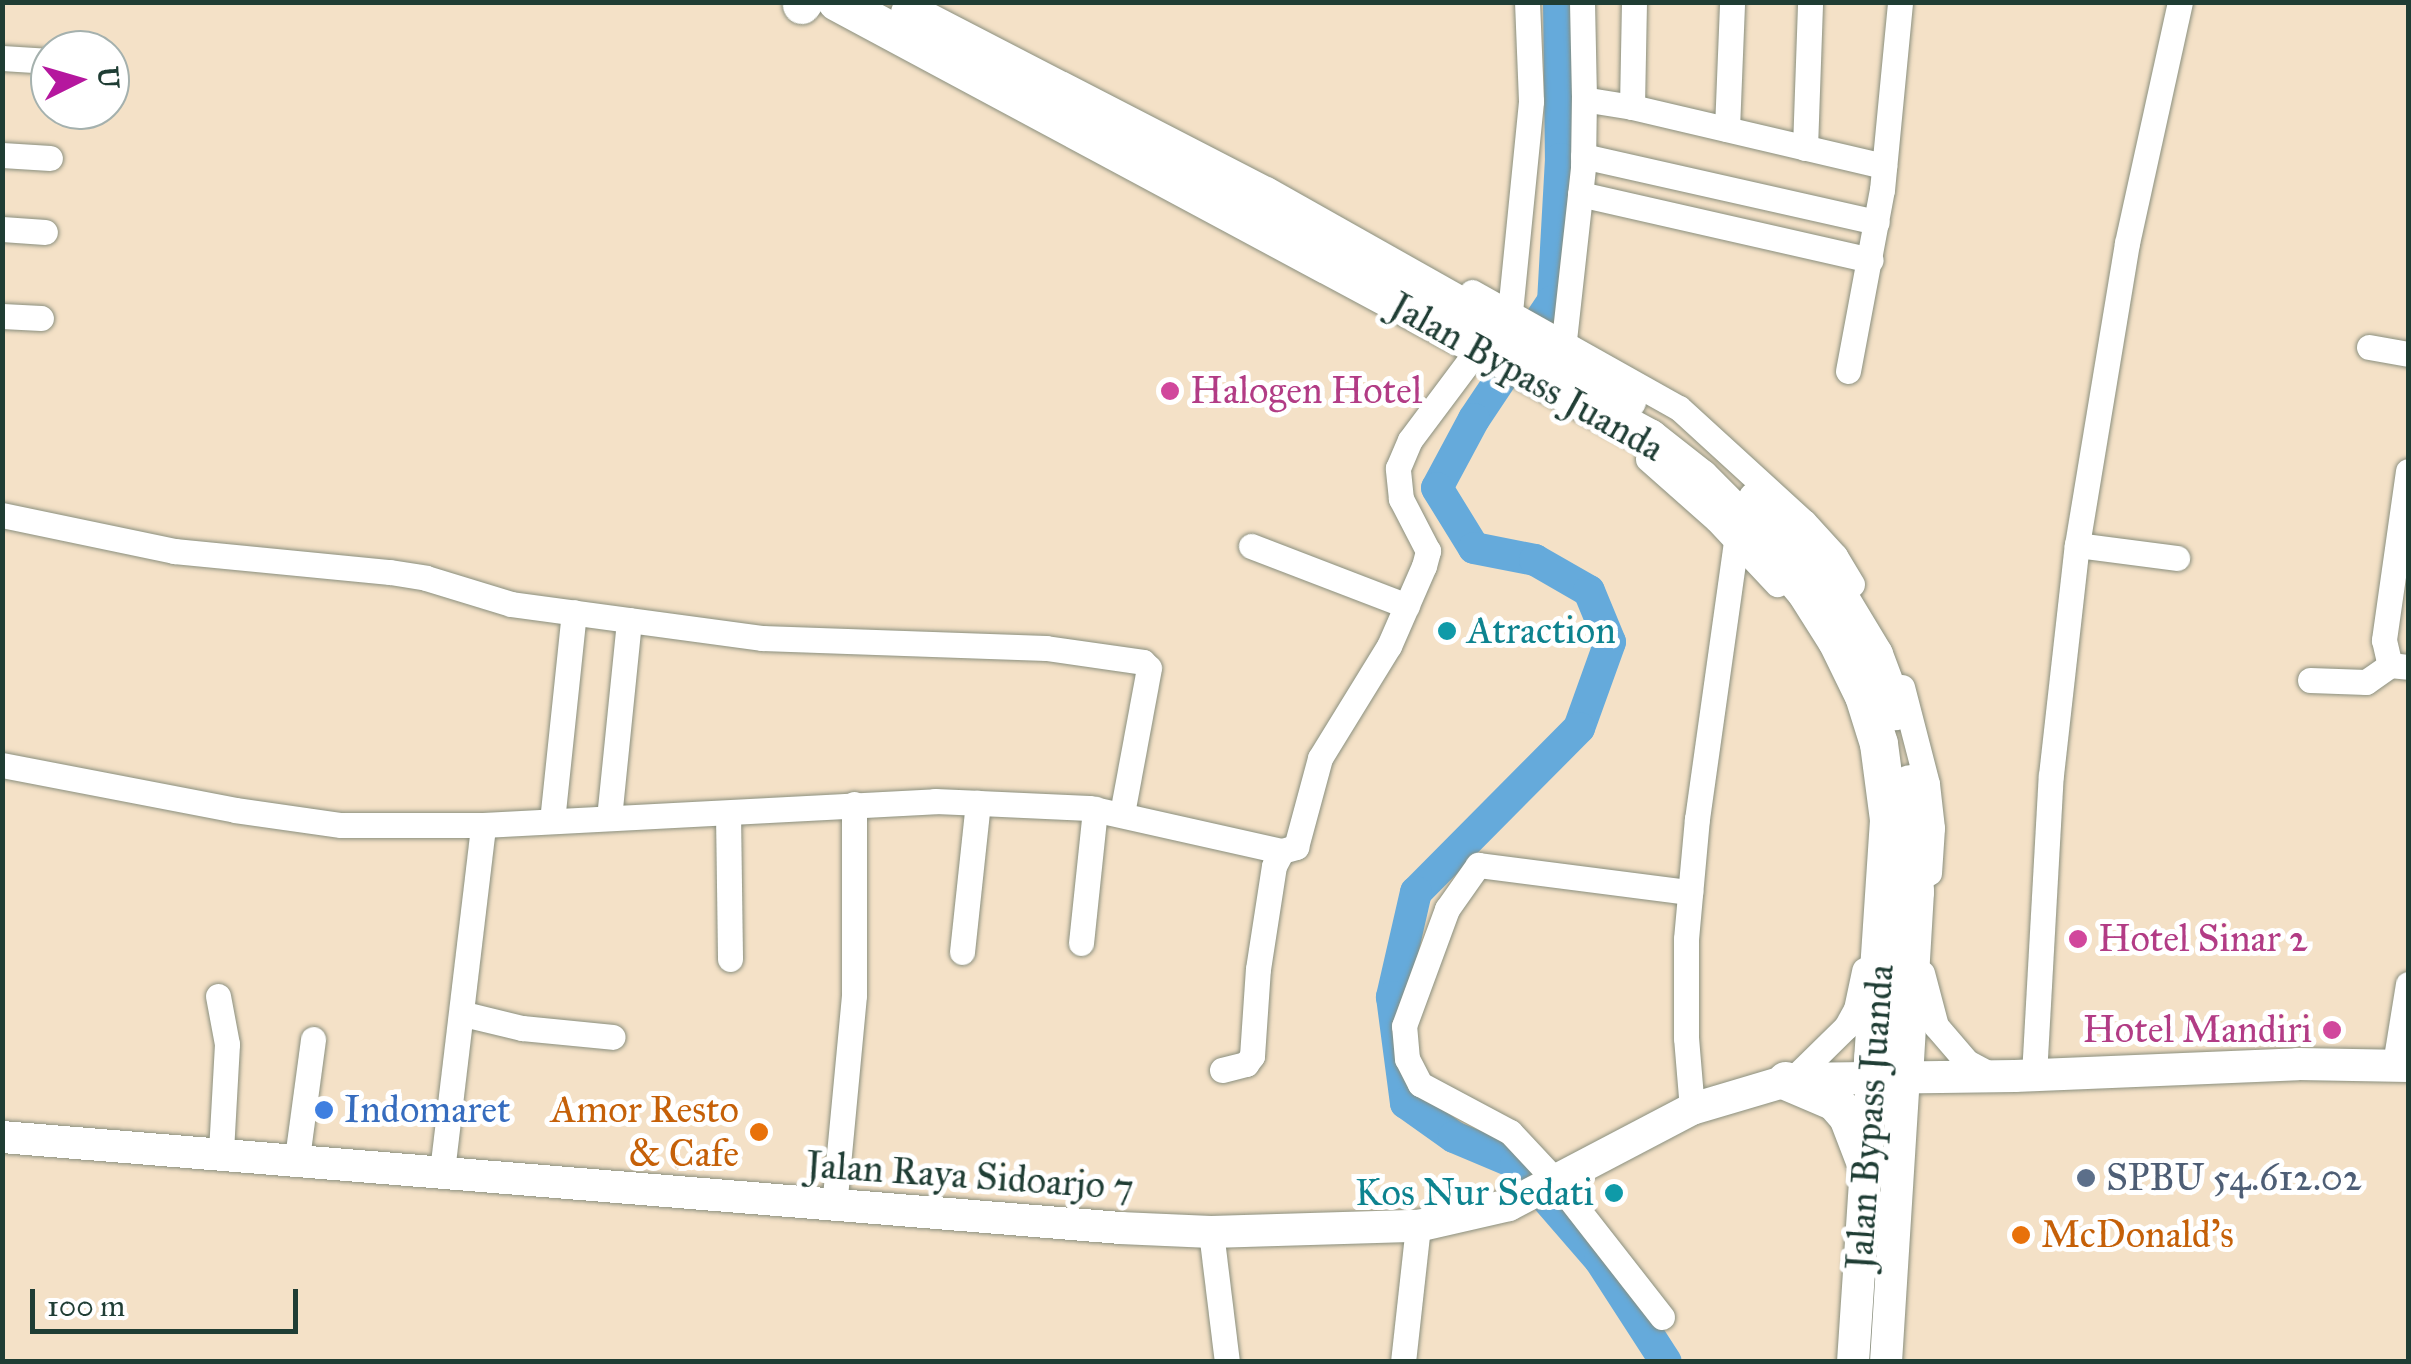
<!DOCTYPE html>
<html>
<head>
<meta charset="utf-8">
<style>
	body { margin:0 }
	#map { position:relative; width:2411px; height:1364px; overflow:hidden; background:#f4e1c7; font-family:"IM FELL Great Primer",serif }
	div>[style] { position:absolute }
	.river>* { height:32px; margin:-16px; padding:0 16px; transform-origin:16px; border-radius:16px; background:#65aadb }
	.roads { filter:drop-shadow(0 0 2px #8a8f7e) drop-shadow(0 0 2px #8a8f7e) }
	.minor>* { height:25px; margin:-12.5px; padding:0 12.5px; transform-origin:12.5px; border-radius:12.5px; background:#fff }
	.major>* { height:32px; margin:-16px; padding:0 16px; transform-origin:16px; border-radius:16px; background:#fff }
	.highway>* { height:38px; margin:-19px; padding:0 19px; transform-origin:19px; border-radius:19px; background:#fff }
	.dots>* { width:28px; height:28px; translate:-50% -50%; box-sizing:border-box; border:5px solid #fff; border-radius:50% }
	span { translate:-50% -50%; white-space:nowrap; text-align:center; line-height:1.15; -webkit-text-stroke:10px #fff; paint-order:stroke }
	.street-label { font-size:38px; color:#1f3d34 }
	.hotel-label { font-size:38px; color:#b23c85 }
	.left { translate:0 -50%; text-align:left }
	.right { translate:-100% -50%; text-align:right }
	.culture-label { font-size:38px; color:#0d838f }
	.shop-label { font-size:38px; color:#366cbe }
	.food-label { font-size:38px; color:#c56008 }
	.service-label { font-size:38px; color:#4e5e75 }
	.frame { position:absolute; inset:0; border:5px solid #1f3d34; pointer-events:none }
	.north { position:absolute; left:30px; top:30px; width:100px; height:100px; box-sizing:border-box; background:#fff; border:2px solid #a5b1ae; border-radius:50%; rotate:85deg; font-size:28px; font-weight:700; line-height:40px; text-align:center; color:#1f3d34 }
	.north::after { content:''; display:block; margin:auto; width:35px; height:45px; background:#b5179e; clip-path:polygon(50% 0,100% 100%,50% 72%,0 100%) }
	.scale { position:absolute; left:30px; top:1289px; width:268px; height:45px; box-sizing:border-box; border:5px solid #1f3d34; border-top:0; padding-left:12px; font-size:30px; line-height:35px; white-space:nowrap; color:#1f3d34; -webkit-text-stroke:8px #fff; paint-order:stroke }
</style>
</head>
<body>
<div id="map">
	<div class="river">
		<div style="left:1559px;top:2px;width:157px;rotate:89.3deg"></div>
		<div style="left:1561px;top:159px;width:142px;rotate:93.2deg"></div>
		<div style="left:1553px;top:301px;width:142px;rotate:123.8deg"></div>
		<div style="left:1474px;top:419px;width:78px;rotate:118.2deg"></div>
		<div style="left:1437px;top:488px;width:70px;rotate:58.3deg"></div>
		<div style="left:1474px;top:548px;width:62px;rotate:11.1deg"></div>
		<div style="left:1535px;top:560px;width:62px;rotate:29.9deg"></div>
		<div style="left:1589px;top:591px;width:55px;rotate:67.6deg"></div>
		<div style="left:1610px;top:642px;width:91px;rotate:109.8deg"></div>
		<div style="left:1579px;top:728px;width:231px;rotate:134.8deg"></div>
		<div style="left:1416px;top:892px;width:108px;rotate:102.9deg"></div>
		<div style="left:1392px;top:997px;width:107px;rotate:82.5deg"></div>
		<div style="left:1406px;top:1103px;width:59px;rotate:35.3deg"></div>
		<div style="left:1454px;top:1137px;width:67px;rotate:22.8deg"></div>
		<div style="left:1516px;top:1163px;width:128px;rotate:49.1deg"></div>
		<div style="left:1600px;top:1260px;width:121px;rotate:57.1deg"></div>
	</div>
	<div class="roads">
		<div class="minor">
			<div style="left:1582px;top:2px;width:93px;rotate:88.8deg"></div>
			<div style="left:1584px;top:95px;width:7px;rotate:45deg"></div>
			<div style="left:1589px;top:100px;width:44px;rotate:9.2deg"></div>
			<div style="left:1634px;top:2px;width:105px;rotate:91.1deg"></div>
			<div style="left:1632px;top:107px;width:259px;rotate:13.2deg"></div>
			<div style="left:2px;top:58px;width:48px;rotate:3.6deg"></div>
			<div style="left:1727px;top:129px;width:127px;rotate:-87.7deg"></div>
			<div style="left:1805px;top:148px;width:146px;rotate:-88deg"></div>
			<div style="left:2px;top:155px;width:48px;rotate:3.6deg"></div>
			<div style="left:1583px;top:156px;width:301px;rotate:12.7deg"></div>
			<div style="left:1580px;top:194px;width:298px;rotate:12.8deg"></div>
			<div style="left:2px;top:229px;width:43px;rotate:4deg"></div>
			<div style="left:1472px;top:292px;width:237px;rotate:29.3deg"></div>
			<div style="left:1679px;top:408px;width:169px;rotate:42.4deg"></div>
			<div style="left:1804px;top:522px;width:46px;rotate:47.6deg"></div>
			<div style="left:1835px;top:556px;width:33px;rotate:59deg"></div>
			<div style="left:1510px;top:312px;width:212px;rotate:-84.3deg"></div>
			<div style="left:1531px;top:101px;width:99px;rotate:-92.3deg"></div>
			<div style="left:2px;top:316px;width:39px;rotate:3deg"></div>
			<div style="left:1564px;top:340px;width:174px;rotate:-83.7deg"></div>
			<div style="left:1583px;top:167px;width:72px;rotate:-89.2deg"></div>
			<div style="left:2369px;top:347px;width:40px;rotate:10deg"></div>
			<div style="left:1848px;top:371px;width:184px;rotate:-79.4deg"></div>
			<div style="left:1882px;top:190px;width:189px;rotate:-84.5deg"></div>
			<div style="left:1648px;top:459px;width:92px;rotate:41.5deg"></div>
			<div style="left:1717px;top:520px;width:88px;rotate:46.8deg"></div>
			<div style="left:2408px;top:471px;width:171px;rotate:98.1deg"></div>
			<div style="left:2384px;top:640px;width:26px;rotate:77deg"></div>
			<div style="left:2390px;top:665px;width:18px;rotate:6deg"></div>
			<div style="left:2px;top:515px;width:176px;rotate:11.8deg"></div>
			<div style="left:174px;top:551px;width:217px;rotate:5.6deg"></div>
			<div style="left:390px;top:572px;width:36px;rotate:9deg"></div>
			<div style="left:426px;top:578px;width:89px;rotate:17deg"></div>
			<div style="left:511px;top:604px;width:253px;rotate:7.7deg"></div>
			<div style="left:762px;top:638px;width:284px;rotate:2deg"></div>
			<div style="left:1046px;top:648px;width:98px;rotate:8.2deg"></div>
			<div style="left:1143px;top:662px;width:8px;rotate:45deg"></div>
			<div style="left:1149px;top:668px;width:147px;rotate:100.5deg"></div>
			<div style="left:2077px;top:545px;width:101px;rotate:7.4deg"></div>
			<div style="left:1251px;top:546px;width:167px;rotate:21deg"></div>
			<div style="left:2310px;top:680px;width:56px;rotate:2deg"></div>
			<div style="left:2366px;top:682px;width:29px;rotate:-35deg"></div>
			<div style="left:1902px;top:687px;width:100px;rotate:75.5deg"></div>
			<div style="left:1927px;top:784px;width:44px;rotate:83.5deg"></div>
			<div style="left:1932px;top:828px;width:45px;rotate:93.8deg"></div>
			<div style="left:2px;top:765px;width:237px;rotate:10.9deg"></div>
			<div style="left:235px;top:810px;width:107px;rotate:8.1deg"></div>
			<div style="left:341px;top:825px;width:142px"></div>
			<div style="left:483px;top:825px;width:453px;rotate:-3deg"></div>
			<div style="left:935px;top:801px;width:154px;rotate:2.6deg"></div>
			<div style="left:1089px;top:808px;width:198px;rotate:12.6deg"></div>
			<div style="left:1282px;top:851px;width:15px;rotate:-16deg"></div>
			<div style="left:1296px;top:847px;width:92px;rotate:-74.9deg"></div>
			<div style="left:1320px;top:758px;width:132px;rotate:-58.4deg"></div>
			<div style="left:1389px;top:646px;width:87px;rotate:-66.4deg"></div>
			<div style="left:1424px;top:566px;width:16px;rotate:-75deg"></div>
			<div style="left:1428px;top:551px;width:59px;rotate:-117.4deg"></div>
			<div style="left:1401px;top:499px;width:31px;rotate:-96deg"></div>
			<div style="left:1398px;top:468px;width:30px;rotate:-67deg"></div>
			<div style="left:1410px;top:440px;width:99px;rotate:-53.2deg"></div>
			<div style="left:728px;top:813px;width:146px;rotate:89.2deg"></div>
			<div style="left:609px;top:818px;width:199px;rotate:-84.2deg"></div>
			<div style="left:552px;top:821px;width:210px;rotate:-84deg"></div>
			<div style="left:1081px;top:943px;width:135px;rotate:-84deg"></div>
			<div style="left:962px;top:952px;width:150px;rotate:-83.9deg"></div>
			<div style="left:1922px;top:973px;width:55px;rotate:75.2deg"></div>
			<div style="left:1936px;top:1026px;width:48px;rotate:49.3deg"></div>
			<div style="left:1967px;top:1062px;width:32px;rotate:28deg"></div>
			<div style="left:218px;top:996px;width:49px;rotate:79.4deg"></div>
			<div style="left:227px;top:1044px;width:108px;rotate:93.2deg"></div>
			<div style="left:464px;top:1014px;width:60px;rotate:13.6deg"></div>
			<div style="left:522px;top:1028px;width:91px;rotate:5.6deg"></div>
			<div style="left:2395px;top:1064px;width:81px;rotate:-80.8deg"></div>
			<div style="left:1222px;top:1070px;width:25px;rotate:-14deg"></div>
			<div style="left:1246px;top:1064px;width:10px;rotate:-53deg"></div>
			<div style="left:1252px;top:1056px;width:87px;rotate:-86.1deg"></div>
			<div style="left:1258px;top:969px;width:104px;rotate:-81.2deg"></div>
			<div style="left:1274px;top:866px;width:17px;rotate:-62deg"></div>
			<div style="left:2034px;top:1075px;width:300px;rotate:-86.8deg"></div>
			<div style="left:2051px;top:775px;width:231px;rotate:-83.6deg"></div>
			<div style="left:2077px;top:545px;width:306px;rotate:-80.6deg"></div>
			<div style="left:2127px;top:243px;width:247px;rotate:-77.6deg"></div>
			<div style="left:1793px;top:1079px;width:74px;rotate:-44.5deg"></div>
			<div style="left:1846px;top:1027px;width:21px;rotate:-61deg"></div>
			<div style="left:1856px;top:1009px;width:40px;rotate:-78deg"></div>
			<div style="left:1692px;top:1109px;width:71px;rotate:-94.8deg"></div>
			<div style="left:1686px;top:1038px;width:99px;rotate:-90deg"></div>
			<div style="left:1686px;top:939px;width:121px;rotate:-84.8deg"></div>
			<div style="left:1697px;top:819px;width:282px;rotate:-82deg"></div>
			<div style="left:297px;top:1158px;width:120px;rotate:-82.3deg"></div>
			<div style="left:442px;top:1171px;width:348px;rotate:-83.2deg"></div>
			<div style="left:834px;top:1207px;width:213px;rotate:-84.6deg"></div>
			<div style="left:854px;top:995px;width:191px;rotate:-90deg"></div>
			<div style="left:1211px;top:1232px;width:131px;rotate:83deg"></div>
			<div style="left:1662px;top:1317px;width:175px;rotate:-128deg"></div>
			<div style="left:1554px;top:1179px;width:64px;rotate:-133.1deg"></div>
			<div style="left:1510px;top:1132px;width:102px;rotate:-151.9deg"></div>
			<div style="left:1420px;top:1084px;width:28px;rotate:-117deg"></div>
			<div style="left:1407px;top:1059px;width:33px;rotate:-95deg"></div>
			<div style="left:1404px;top:1026px;width:125px;rotate:-69.8deg"></div>
			<div style="left:1447px;top:909px;width:54px;rotate:-54.8deg"></div>
			<div style="left:1478px;top:865px;width:214px;rotate:7.3deg"></div>
			<div style="left:1403px;top:1362px;width:137px;rotate:-83.7deg"></div>
		</div>
		<div class="major">
			<div style="left:2px;top:1137px;width:1122px;rotate:4.65deg"></div>
			<div style="left:1120px;top:1228px;width:91px;rotate:2.5deg"></div>
			<div style="left:1211px;top:1232px;width:207px;rotate:-1.7deg"></div>
			<div style="left:1418px;top:1226px;width:93px;rotate:-13deg"></div>
			<div style="left:1509px;top:1205px;width:207px;rotate:-27.7deg"></div>
			<div style="left:1692px;top:1109px;width:105px;rotate:-16.5deg"></div>
			<div style="left:1793px;top:1079px;width:222px;rotate:-0.8deg"></div>
			<div style="left:2015px;top:1076px;width:283px;rotate:-2.4deg"></div>
			<div style="left:2298px;top:1064px;width:110px;rotate:1deg"></div>
			<div style="left:1853px;top:1362px;width:286px;rotate:-86.2deg"></div>
			<div style="left:1886px;top:1362px;width:286px;rotate:-86.4deg"></div>
		</div>
		<div class="highway">
			<div style="left:837px;top:2px;width:922px;rotate:28.23deg"></div>
			<div style="left:1649px;top:438px;width:65px;rotate:38.1deg"></div>
			<div style="left:1700px;top:478px;width:91px;rotate:45deg"></div>
			<div style="left:1764px;top:542px;width:65px;rotate:50deg"></div>
			<div style="left:1806px;top:592px;width:58px;rotate:57.7deg"></div>
			<div style="left:1837px;top:641px;width:61px;rotate:63.9deg"></div>
			<div style="left:1864px;top:696px;width:50px;rotate:72.6deg"></div>
			<div style="left:1879px;top:744px;width:77px;rotate:82.5deg"></div>
			<div style="left:1889px;top:820px;width:258px;rotate:93.8deg"></div>
			<div style="left:802px;top:5px;width:4px;rotate:-56deg"></div>
			<div style="left:910px;top:13px;width:399px;rotate:27.3deg"></div>
			<div style="left:1265px;top:196px;width:416px;rotate:29.4deg"></div>
			<div style="left:1757px;top:500px;width:98px;rotate:47.1deg"></div>
			<div style="left:1824px;top:572px;width:97px;rotate:58.9deg"></div>
			<div style="left:1874px;top:655px;width:60px;rotate:69.4deg"></div>
			<div style="left:1904px;top:1077px;width:185px;rotate:-86.6deg"></div>
			<div style="left:1915px;top:892px;width:108px;rotate:-92.7deg"></div>
			<div style="left:1786px;top:1081px;width:53px;rotate:23.2deg"></div>
			<div style="left:1835px;top:1102px;width:20px;rotate:49deg"></div>
			<div style="left:1848px;top:1117px;width:56px;rotate:69deg"></div>
		</div>
	</div>
	<div class="dots">
		<div style="left:1170px;top:391px;background:#d1479c"></div>
		<div style="left:1447px;top:631px;background:#0f9aa8"></div>
		<div style="left:2078px;top:939px;background:#d1479c"></div>
		<div style="left:2332px;top:1030px;background:#d1479c"></div>
		<div style="left:324px;top:1110px;background:#3f7fe0"></div>
		<div style="left:759px;top:1132px;background:#e8710a"></div>
		<div style="left:2086px;top:1178px;background:#5c6f8a"></div>
		<div style="left:1614px;top:1193px;background:#0f9aa8"></div>
		<div style="left:2021px;top:1235px;background:#e8710a"></div>
	</div>
	<div class="street-label">
		<span style="left:1527px;top:377px;rotate:29deg">Jalan Bypass Juanda</span>
		<span style="left:1870px;top:1117px;rotate:-86deg">Jalan Bypass Juanda</span>
		<span style="left:970px;top:1176px;rotate:4deg">Jalan Raya Sidoarjo 7</span>
	</div>
	<div class="hotel-label">
		<span class="left" style="left:1190px;top:391px">Halogen Hotel</span>
		<span class="left" style="left:2098px;top:939px">Hotel Sinar 2</span>
		<span class="right" style="left:2312px;top:1030px">Hotel Mandiri</span>
	</div>
	<div class="culture-label">
		<span class="left" style="left:1467px;top:631px">Atraction</span>
		<span class="right" style="left:1594px;top:1193px">Kos Nur Sedati</span>
	</div>
	<div class="shop-label">
		<span class="left" style="left:344px;top:1110px">Indomaret</span>
	</div>
	<div class="food-label">
		<span class="right" style="left:739px;top:1132px">Amor Resto<br>&amp; Cafe</span>
		<span class="left" style="left:2041px;top:1235px">McDonald's</span>
	</div>
	<div class="service-label">
		<span class="left" style="left:2106px;top:1178px">SPBU 54.612.02</span>
	</div>
	<div class="frame"></div>
	<div class="north">U</div>
	<div class="scale">100 m</div>
</div>
</body>
</html>
